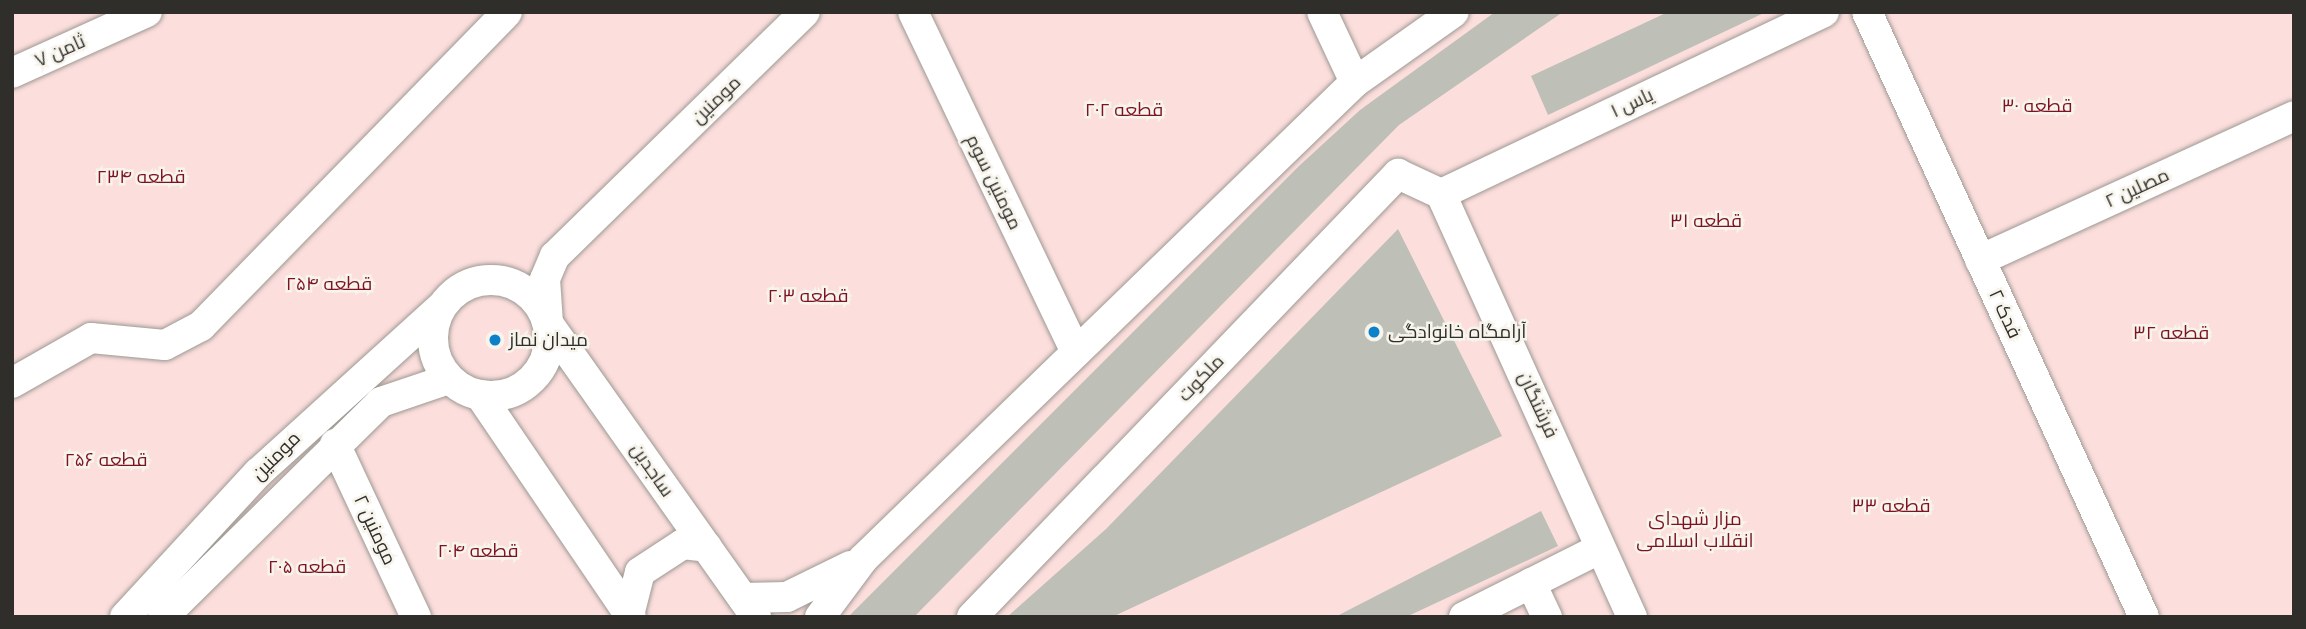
<!DOCTYPE html>
<html>
<head>
<meta charset="utf-8">
<style>
	body { margin:0 }
	#map { position:relative; width:2306px; height:629px; overflow:hidden; background:#f7f4ec; font-family:Roboto,Cairo,sans-serif }
	div>[style] { position:absolute }
	.green>* { inset:0; background:#fcdedd; transform-origin:0 0 }
	.building>* { inset:0; background:#bec0b7 }
	.roads { filter:drop-shadow(0 0 2px #9d9992) drop-shadow(0 0 2px #9d9992) }
	.minor>* { height:30px; margin:-15px; padding:0 15px; transform-origin:15px; border-radius:15px; background:#fff }
	.minor>.ring { margin:-15px; padding:0; box-sizing:content-box; background:none; border:30px solid #fff; border-radius:50% }
	.dots>* { width:19px; height:19px; translate:-50% -50%; box-sizing:border-box; border:4px solid #f7f4ec; border-radius:50% }
	span { translate:-50% -50%; white-space:nowrap; text-align:center; line-height:1.15; -webkit-text-stroke:5px #f7f4ec; paint-order:stroke }
	.street-label { font-size:19px; color:#2f2e2b }
	.park-label { font-size:19px; color:#7f1222 }
	.poi-label { font-size:19px; color:#2f2e2b }
	.left { translate:0 -50%; text-align:left }
	.frame { position:absolute; inset:0; border:14px solid #2f2e2b; pointer-events:none }
</style>
</head>
<body>
<div id="map">
	<div class="green">
		<div style="left:12px;top:12px;width:2282px;height:605px"></div>
	</div>
	<div class="building">
		<div style="clip-path:polygon(1495px 12px,1563px 12px,1399px 125px,914px 617px,848px 617px,1299px 166px,1360px 110px)"></div>
		<div style="clip-path:polygon(1668px 12px,1766px 12px,1548px 115px,1531px 76px)"></div>
		<div style="clip-path:polygon(1398px 229px,1502px 436px,1112px 617px,1007px 617px,1106px 529px)"></div>
		<div style="clip-path:polygon(1541px 511px,1558px 546px,1406px 617px,1335px 617px)"></div>
	</div>
	<div class="roads">
		<div class="minor">
			<div style="left:913px;top:12px;width:377px;rotate:64.4deg"></div>
			<div style="left:1322px;top:12px;width:77px;rotate:64.8deg"></div>
			<div style="left:1867px;top:12px;width:665px;rotate:65.4deg"></div>
			<div style="left:12px;top:73px;width:148px;rotate:-24.3deg"></div>
			<div style="left:1441px;top:194px;width:464px;rotate:65.7deg"></div>
			<div style="left:1441px;top:194px;width:424px;rotate:-25.4deg"></div>
			<div style="left:1980px;top:260px;width:345px;rotate:-24.6deg"></div>
			<div class="ring" style="left:433px;top:280px;width:86px;height:86px"></div>
			<div style="left:12px;top:383px;width:91px;rotate:-29.7deg"></div>
			<div style="left:91px;top:338px;width:74px;rotate:5.4deg"></div>
			<div style="left:165px;top:345px;width:41px;rotate:-27.8deg"></div>
			<div style="left:201px;top:326px;width:438px;rotate:-45.7deg"></div>
			<div style="left:480px;top:395px;width:268px;rotate:55.8deg"></div>
			<div style="left:335px;top:444px;width:191px;rotate:64.9deg"></div>
			<div style="left:1531px;top:583px;width:38px;rotate:65deg"></div>
			<div style="left:743px;top:598px;width:44px;rotate:-1.3deg"></div>
			<div style="left:787px;top:597px;width:70px;rotate:-26.2deg"></div>
			<div style="left:629px;top:615px;width:44px;rotate:-75.7deg"></div>
			<div style="left:640px;top:572px;width:51px;rotate:-33.1deg"></div>
			<div style="left:683px;top:544px;width:24px;rotate:7deg"></div>
			<div style="left:125px;top:617px;width:196px;rotate:-47.3deg"></div>
			<div style="left:258px;top:473px;width:246px;rotate:-42.2deg"></div>
			<div style="left:163px;top:617px;width:306px;rotate:-44.6deg"></div>
			<div style="left:381px;top:402px;width:72px;rotate:-18.7deg"></div>
			<div style="left:756px;top:617px;width:360px;rotate:-125.3deg"></div>
			<div style="left:548px;top:323px;width:44px;rotate:-93.9deg"></div>
			<div style="left:545px;top:279px;width:25px;rotate:-67deg"></div>
			<div style="left:555px;top:256px;width:349px;rotate:-44.3deg"></div>
			<div style="left:820px;top:617px;width:72px;rotate:-53.4deg"></div>
			<div style="left:863px;top:559px;width:685px;rotate:-44.11deg"></div>
			<div style="left:1355px;top:82px;width:121px;rotate:-35.3deg"></div>
			<div style="left:972px;top:617px;width:615px;rotate:-46.12deg"></div>
			<div style="left:1398px;top:174px;width:47px;rotate:24.9deg"></div>
			<div style="left:1464px;top:617px;width:151px;rotate:-26.7deg"></div>
		</div>
	</div>
	<div class="dots">
		<div style="left:1374px;top:332px;background:#0c81ca"></div>
		<div style="left:495px;top:340px;background:#0c81ca"></div>
	</div>
	<div class="street-label">
		<span style="left:60px;top:51px;rotate:-24deg">ثامن ۷</span>
		<span style="left:716px;top:100px;rotate:-44deg">مومنین</span>
		<span style="left:1632px;top:103px;rotate:-25deg">یاس ۱</span>
		<span style="left:994px;top:182px;rotate:64deg">مومنین سوم</span>
		<span style="left:2137px;top:188px;rotate:-25deg">مصلین ۲</span>
		<span style="left:2005px;top:314px;rotate:65deg">فدک ۲</span>
		<span style="left:1201px;top:378px;rotate:-46deg">ملکوت</span>
		<span style="left:1538px;top:405px;rotate:65deg">فرشتگان</span>
		<span style="left:276px;top:456px;rotate:-45deg">مومنین</span>
		<span style="left:652px;top:470px;rotate:55deg">ساجدین</span>
		<span style="left:375px;top:530px;rotate:65deg">مومنین ۲</span>
	</div>
	<div class="park-label">
		<span style="left:2037px;top:106px">قطعه ۳۰</span>
		<span style="left:1124px;top:110px">قطعه ۲۰۲</span>
		<span style="left:141px;top:177px">قطعه ۲۳۴</span>
		<span style="left:1706px;top:221px">قطعه ۳۱</span>
		<span style="left:329px;top:284px">قطعه ۲۵۴</span>
		<span style="left:808px;top:296px">قطعه ۲۰۳</span>
		<span style="left:2171px;top:333px">قطعه ۳۲</span>
		<span style="left:106px;top:460px">قطعه ۲۵۶</span>
		<span style="left:1891px;top:506px">قطعه ۳۳</span>
		<span style="left:1695px;top:530px">مزار شهدای<br>انقلاب اسلامی</span>
		<span style="left:478px;top:551px">قطعه ۲۰۴</span>
		<span style="left:307px;top:567px">قطعه ۲۰۵</span>
	</div>
	<div class="poi-label">
		<span class="left" style="left:1388px;top:332px">آرامگاه خانوادگی</span>
		<span class="left" style="left:509px;top:340px">میدان نماز</span>
	</div>
	<div class="frame"></div>
</div>
</body>
</html>
